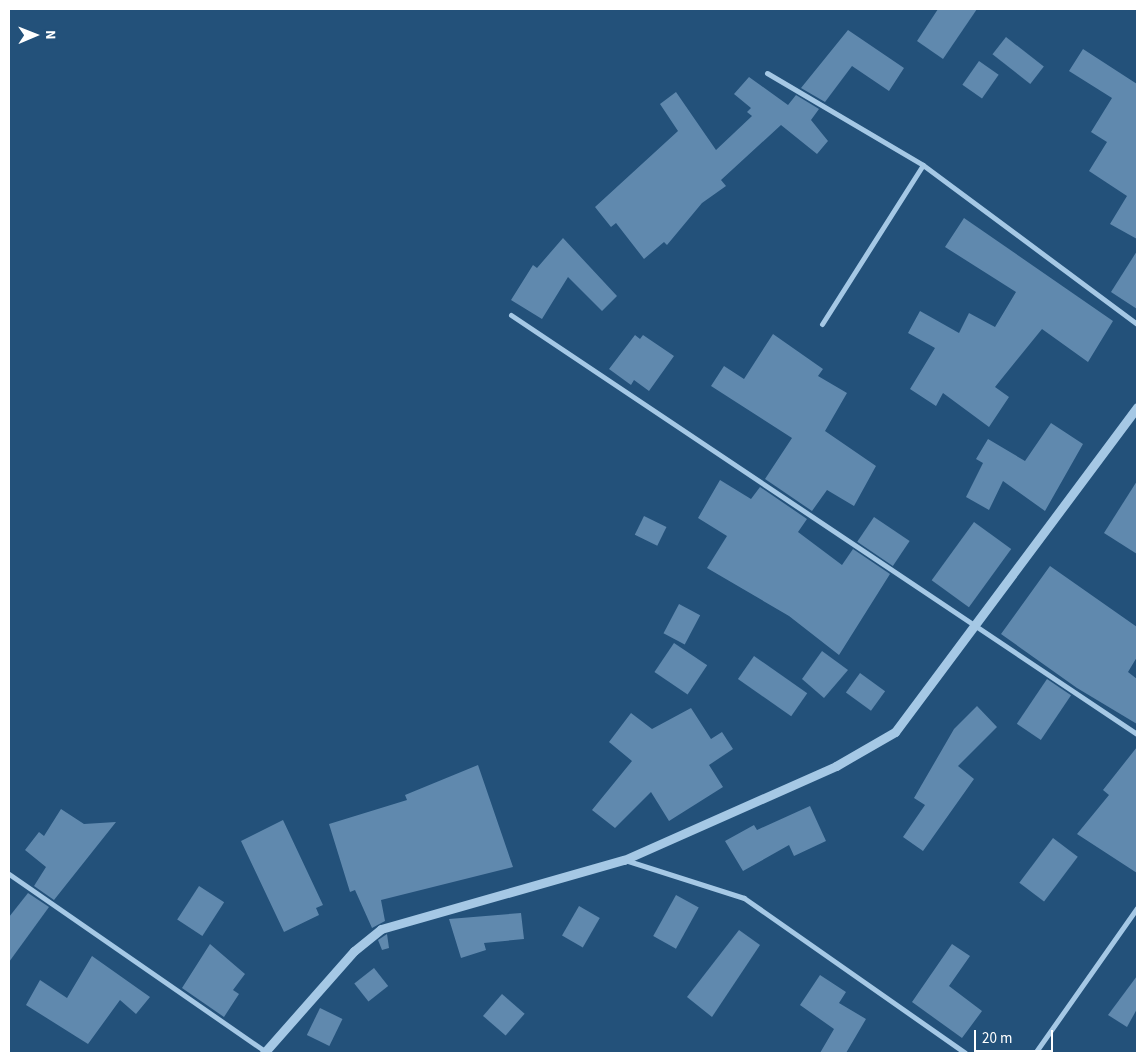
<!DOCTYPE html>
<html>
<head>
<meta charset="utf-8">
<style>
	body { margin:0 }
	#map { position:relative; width:1146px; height:1062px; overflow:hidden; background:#23517a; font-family:"Source Sans 3",sans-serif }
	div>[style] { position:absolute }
	.building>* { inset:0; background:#6089ae; transform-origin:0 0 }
	.minor>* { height:5px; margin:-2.5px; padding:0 2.5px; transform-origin:2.5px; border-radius:2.5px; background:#a5c8e5 }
	.tertiary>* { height:9px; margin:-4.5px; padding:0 4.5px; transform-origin:4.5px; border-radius:4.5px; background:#a5c8e5 }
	span { translate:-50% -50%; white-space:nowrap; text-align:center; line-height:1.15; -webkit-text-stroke:4px #23517a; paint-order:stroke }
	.frame { position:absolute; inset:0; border:10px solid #fff; pointer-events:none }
	.north { position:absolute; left:10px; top:10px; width:50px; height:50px; -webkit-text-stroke:4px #23517a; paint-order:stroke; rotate:89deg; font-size:14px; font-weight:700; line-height:20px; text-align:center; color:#fff }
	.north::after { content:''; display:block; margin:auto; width:18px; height:22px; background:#fff; clip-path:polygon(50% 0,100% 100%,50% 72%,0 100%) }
	.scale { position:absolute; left:974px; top:1030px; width:79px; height:22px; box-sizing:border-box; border:2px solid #fff; border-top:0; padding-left:6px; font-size:15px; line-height:18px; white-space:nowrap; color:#fff; -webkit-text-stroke:4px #23517a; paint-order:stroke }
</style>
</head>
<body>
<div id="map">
	<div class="building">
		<div style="clip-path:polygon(938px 9px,977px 9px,943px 59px,917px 41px)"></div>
		<div style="clip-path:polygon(848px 30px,904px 68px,889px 91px,852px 66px,825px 102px,801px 88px)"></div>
		<div style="left:1006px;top:37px;width:48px;height:22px;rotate:38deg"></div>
		<div style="clip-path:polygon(1083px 49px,1137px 84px,1137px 239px,1110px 224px,1127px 196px,1089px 171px,1107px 142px,1091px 132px,1112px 98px,1069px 71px)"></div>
		<div style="left:979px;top:61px;width:24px;height:29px;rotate:35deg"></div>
		<div style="clip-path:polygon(749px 77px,788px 105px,796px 95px,819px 109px,811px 120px,828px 141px,817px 154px,781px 125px,721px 180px,726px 186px,702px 203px,667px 245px,664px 242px,644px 259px,616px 223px,611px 227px,595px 207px,678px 131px,660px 104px,676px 92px,716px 150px,752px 116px,747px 112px,751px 108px,734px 94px)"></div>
		<div style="clip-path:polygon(964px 218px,1113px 321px,1088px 362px,1042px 329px,995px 387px,1009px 397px,989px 427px,943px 393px,936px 406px,910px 389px,935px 348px,908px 333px,920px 311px,959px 333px,969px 313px,995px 327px,1016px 292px,945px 247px)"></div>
		<div style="clip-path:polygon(563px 238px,617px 296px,602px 311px,568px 277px,542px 319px,511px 300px,533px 265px,537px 268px)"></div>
		<div style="clip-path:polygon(1137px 251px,1137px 309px,1111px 292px)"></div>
		<div style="clip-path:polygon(773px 334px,823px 369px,818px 376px,847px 393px,825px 431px,876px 466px,854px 506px,827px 490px,812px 511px,765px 479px,792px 438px,711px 386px,724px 366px,744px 379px)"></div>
		<div style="clip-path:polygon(635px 335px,640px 339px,643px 335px,674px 356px,649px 391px,634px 380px,631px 385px,609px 369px)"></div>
		<div style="clip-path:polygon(1051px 423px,1083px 444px,1045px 511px,1003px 481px,989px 510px,966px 497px,983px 463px,976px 459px,988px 439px,1025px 461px)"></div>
		<div style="clip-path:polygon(720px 480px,751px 499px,760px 487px,807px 519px,798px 532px,842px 565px,853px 549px,890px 574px,839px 655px,789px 616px,707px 568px,727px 536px,698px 518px)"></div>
		<div style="clip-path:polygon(1137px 481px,1137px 554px,1104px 533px)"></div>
		<div style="left:644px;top:516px;width:25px;height:21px;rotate:26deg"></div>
		<div style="left:874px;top:517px;width:43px;height:30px;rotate:34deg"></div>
		<div style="left:974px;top:522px;width:46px;height:72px;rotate:36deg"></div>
		<div style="clip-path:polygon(1050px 566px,1137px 627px,1137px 657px,1128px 672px,1137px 679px,1137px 724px,1077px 688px,1001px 634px)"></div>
		<div style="left:679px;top:604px;width:24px;height:33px;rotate:28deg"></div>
		<div style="left:674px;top:643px;width:40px;height:35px;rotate:34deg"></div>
		<div style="clip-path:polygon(822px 651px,848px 670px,824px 698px,802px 679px)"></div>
		<div style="left:754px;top:656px;width:65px;height:28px;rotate:35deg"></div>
		<div style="left:860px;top:673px;width:31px;height:24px;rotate:36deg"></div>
		<div style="left:1047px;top:679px;width:29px;height:54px;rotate:34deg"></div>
		<div style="clip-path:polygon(977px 706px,997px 727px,958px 766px,974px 779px,923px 851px,903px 837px,925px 805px,914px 798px,954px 729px)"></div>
		<div style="clip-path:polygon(691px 708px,711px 739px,722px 732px,733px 749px,709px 765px,723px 787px,669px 821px,651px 792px,615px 828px,592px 810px,632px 761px,609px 742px,631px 713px,652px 729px)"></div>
		<div style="clip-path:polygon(1137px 747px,1137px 873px,1077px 834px,1109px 795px,1103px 790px)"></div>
		<div style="clip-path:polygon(478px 765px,513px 867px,381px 900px,385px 921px,372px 928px,355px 890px,350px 892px,329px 824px,407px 800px,405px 795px)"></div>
		<div style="clip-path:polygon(810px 806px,826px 841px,794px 856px,789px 845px,743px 871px,725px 841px,754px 825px,757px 830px)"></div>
		<div style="clip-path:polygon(61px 809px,84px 824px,116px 822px,54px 900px,34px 886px,46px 867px,25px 850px,39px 832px,44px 836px)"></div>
		<div style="clip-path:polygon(283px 820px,323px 905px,316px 908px,319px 915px,284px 932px,241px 841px)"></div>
		<div style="left:1053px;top:838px;width:31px;height:56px;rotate:37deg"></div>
		<div style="left:199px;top:886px;width:30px;height:40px;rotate:33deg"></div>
		<div style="clip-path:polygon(28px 893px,49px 907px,9px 962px,9px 917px)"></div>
		<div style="left:676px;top:895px;width:26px;height:47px;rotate:29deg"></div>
		<div style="left:579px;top:906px;width:24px;height:34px;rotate:30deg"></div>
		<div style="clip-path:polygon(521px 913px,524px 939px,484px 943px,486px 950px,461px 958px,449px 919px)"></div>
		<div style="clip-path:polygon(739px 930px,760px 945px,712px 1017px,687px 997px)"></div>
		<div style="clip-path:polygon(387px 934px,389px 948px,382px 950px,378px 940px)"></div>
		<div style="clip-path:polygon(210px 944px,245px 974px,233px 990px,239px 994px,224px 1017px,182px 988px)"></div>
		<div style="clip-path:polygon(952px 944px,970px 956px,949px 986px,982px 1011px,962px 1038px,912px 1002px)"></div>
		<div style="clip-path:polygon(92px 956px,150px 997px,136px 1014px,120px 1000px,88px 1044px,26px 1005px,40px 980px,67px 998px)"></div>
		<div style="left:374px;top:968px;width:23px;height:25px;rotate:52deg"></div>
		<div style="clip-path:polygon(820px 975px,846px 992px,839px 1003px,866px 1019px,846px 1053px,820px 1053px,834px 1029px,800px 1005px)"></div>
		<div style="clip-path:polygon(1137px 976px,1137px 1009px,1127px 1027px,1108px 1015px)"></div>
		<div style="left:502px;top:994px;width:30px;height:29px;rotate:41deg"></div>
		<div style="left:320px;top:1008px;width:25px;height:30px;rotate:26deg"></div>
	</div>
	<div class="minor">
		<div style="left:767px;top:73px;width:181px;rotate:30.5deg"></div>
		<div style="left:923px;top:165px;width:267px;rotate:36.6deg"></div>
		<div style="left:511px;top:315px;width:753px;rotate:33.8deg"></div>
		<div style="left:822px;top:324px;width:188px;rotate:-57.6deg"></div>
		<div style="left:625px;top:860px;width:125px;rotate:17.7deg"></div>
		<div style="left:744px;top:898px;width:270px;rotate:35deg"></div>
		<div style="left:9px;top:874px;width:311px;rotate:34.7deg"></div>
		<div style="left:1035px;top:1053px;width:177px;rotate:-54.9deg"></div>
	</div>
	<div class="tertiary">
		<div style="left:264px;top:1053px;width:136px;rotate:-48.6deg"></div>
		<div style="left:354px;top:951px;width:35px;rotate:-39deg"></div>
		<div style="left:381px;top:929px;width:253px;rotate:-15.9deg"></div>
		<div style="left:624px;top:860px;width:232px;rotate:-23.9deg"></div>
		<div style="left:836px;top:766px;width:68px;rotate:-30deg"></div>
		<div style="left:895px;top:732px;width:405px;rotate:-53.3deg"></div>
	</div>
	<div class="frame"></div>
	<div class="north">N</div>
	<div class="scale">20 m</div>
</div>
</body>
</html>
